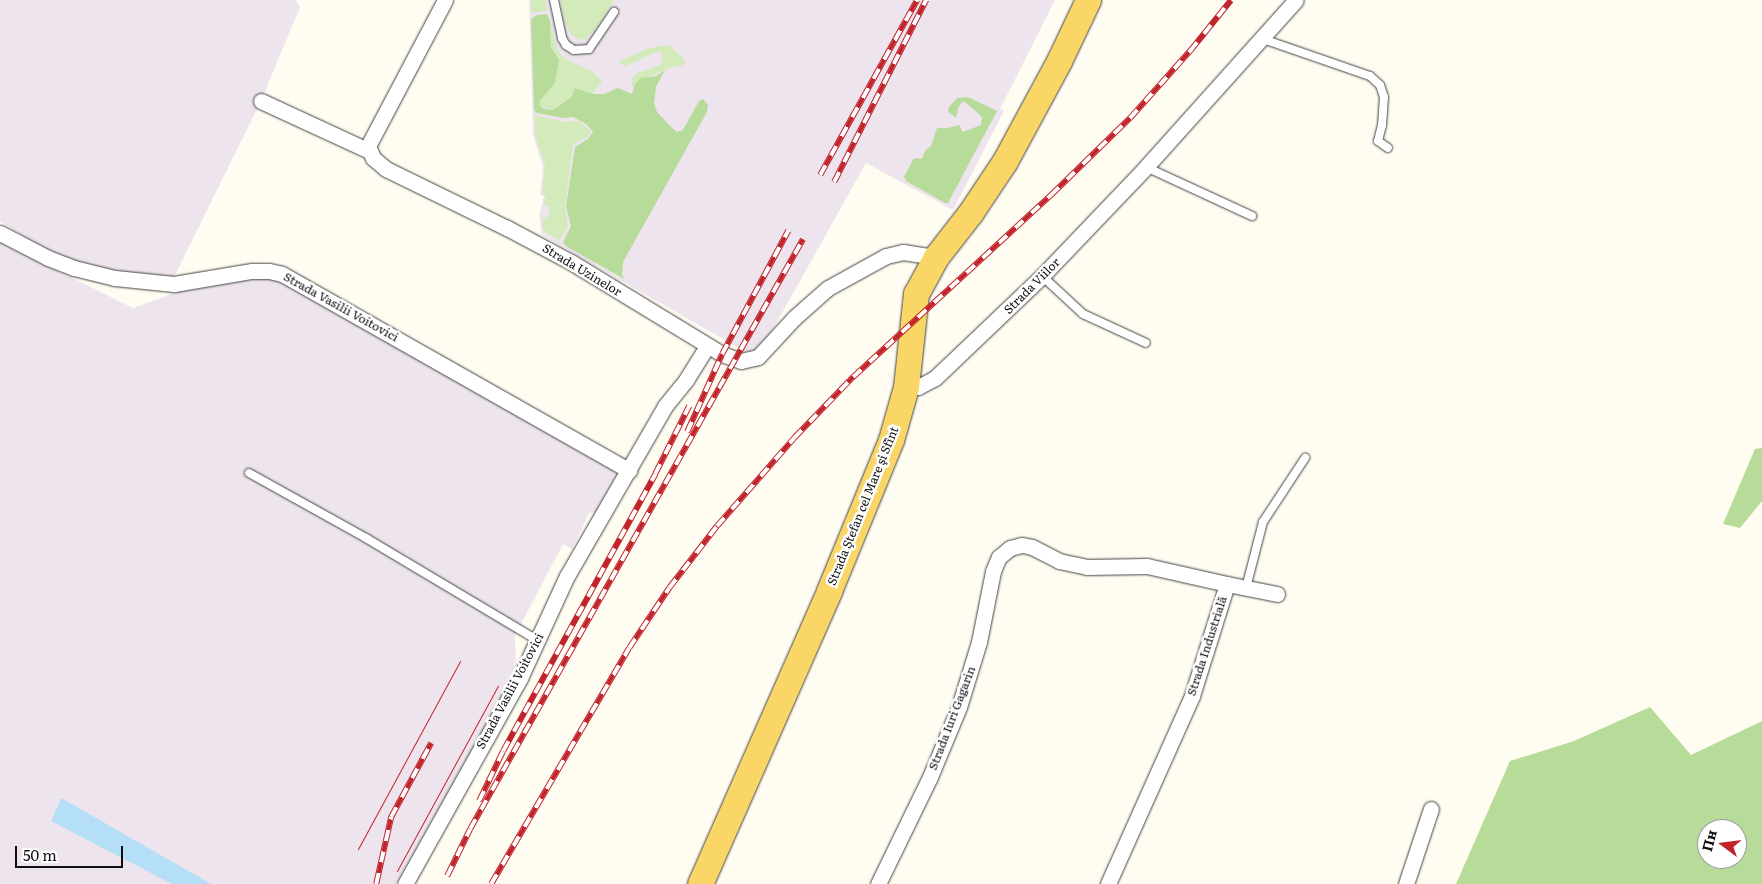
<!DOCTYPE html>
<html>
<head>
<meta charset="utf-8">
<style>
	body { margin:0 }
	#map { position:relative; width:1762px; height:884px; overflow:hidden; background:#fffcf1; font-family:Literata,serif }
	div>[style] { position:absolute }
	.industrial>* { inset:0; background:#ede4ee }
	.green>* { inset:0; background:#d3ebba }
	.forest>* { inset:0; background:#b7dc99 }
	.water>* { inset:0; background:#b5dff7 }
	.roads { filter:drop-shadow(0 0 1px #424242) drop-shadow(0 0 1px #424242) }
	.service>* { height:8px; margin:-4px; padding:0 4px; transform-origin:4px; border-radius:4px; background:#fff }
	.minor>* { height:15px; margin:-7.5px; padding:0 7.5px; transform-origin:7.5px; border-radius:7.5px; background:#fff }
	.primary>* { height:25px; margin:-12.5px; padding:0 12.5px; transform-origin:12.5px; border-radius:12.5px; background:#fad666 }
	.tram>* { height:1px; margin:-0.5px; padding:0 0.5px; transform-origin:0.5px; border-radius:0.5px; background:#c2242c }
	.rail>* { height:5.5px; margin-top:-2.75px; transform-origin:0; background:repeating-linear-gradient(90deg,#fff 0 11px,#c2242c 0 22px); box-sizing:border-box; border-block:1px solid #c2242c }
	span { translate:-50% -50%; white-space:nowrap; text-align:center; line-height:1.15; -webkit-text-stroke:5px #fff; paint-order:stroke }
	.street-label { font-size:12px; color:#0f0f0f }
	.north { position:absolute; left:1697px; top:819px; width:50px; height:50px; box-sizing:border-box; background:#fff; border:1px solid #9f9f9f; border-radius:50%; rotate:285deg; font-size:14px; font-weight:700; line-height:20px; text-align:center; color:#0f0f0f }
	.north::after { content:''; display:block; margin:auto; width:18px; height:22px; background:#c2242c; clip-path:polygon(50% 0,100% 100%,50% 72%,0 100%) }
	.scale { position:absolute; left:15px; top:846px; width:108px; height:22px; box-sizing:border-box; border:2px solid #0f0f0f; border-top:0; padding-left:6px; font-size:15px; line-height:18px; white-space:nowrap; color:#0f0f0f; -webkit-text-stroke:4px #fff; paint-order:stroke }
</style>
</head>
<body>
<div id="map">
	<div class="industrial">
		<div style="clip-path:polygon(0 0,296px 0,300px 7px,261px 101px,174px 277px,99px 269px,47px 251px,0 221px)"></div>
		<div style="clip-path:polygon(529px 0,1055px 0,1000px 109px,1004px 111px,953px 210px,866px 163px,764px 345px,753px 352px,745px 352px,728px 342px,542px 235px,539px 215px,544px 196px,540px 195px,543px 167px,533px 135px)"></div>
		<div style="clip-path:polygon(0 242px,133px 308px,194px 286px,241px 277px,276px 279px,615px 469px,616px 476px,596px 512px,589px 513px,572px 549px,563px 544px,522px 622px,515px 636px,516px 674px,396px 884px,0 884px)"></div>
	</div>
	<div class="green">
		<div style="clip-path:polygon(531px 0,546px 0,547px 11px,531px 13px)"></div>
		<div style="clip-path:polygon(561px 0,614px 0,598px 26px,585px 40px,578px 39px,570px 33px,563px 17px)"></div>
		<div style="clip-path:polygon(550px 20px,558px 51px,565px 59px,592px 71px,602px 81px,593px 94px,575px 88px,572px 96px,552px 110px,540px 106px,540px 101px,555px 83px,557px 72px,559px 60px,551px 47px)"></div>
		<div style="clip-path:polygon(669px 45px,683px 58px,685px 62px,682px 66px,672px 67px,650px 76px,635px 84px,632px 89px,632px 78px,637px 73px,661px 65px,663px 55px,660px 52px,655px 52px,626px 66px,620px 64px,620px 61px,649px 48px)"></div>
		<div style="clip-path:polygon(535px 115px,564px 122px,579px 121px,591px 132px,586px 138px,573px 144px,565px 205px,568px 227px,559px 240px,543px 231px,542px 218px,548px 217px,550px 208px,544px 204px,546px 196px,542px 194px,545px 165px,535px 136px)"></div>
	</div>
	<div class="forest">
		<div style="clip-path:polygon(547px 14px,550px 20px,551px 47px,559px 60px,555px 83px,540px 101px,540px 106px,545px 109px,552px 110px,563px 103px,572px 96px,575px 88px,593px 94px,604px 94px,618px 88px,632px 94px,635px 84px,641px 78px,656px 76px,665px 70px,656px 87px,654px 103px,657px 112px,672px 128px,677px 132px,683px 130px,699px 101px,703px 99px,708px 105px,707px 112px,623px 262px,622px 274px,624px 279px,566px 246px,563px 242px,571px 226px,566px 206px,575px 147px,588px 139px,593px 132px,586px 124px,573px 117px,563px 118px,537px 113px,534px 110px,531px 19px,537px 15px)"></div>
		<div style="clip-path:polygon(968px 97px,997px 111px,948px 203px,945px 203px,906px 181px,904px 177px,914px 158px,922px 159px,925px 151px,931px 146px,937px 128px,948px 128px,959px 125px,963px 132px,981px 125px,982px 117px,965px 102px,962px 102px,958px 108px,956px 118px,948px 112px,949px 107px,957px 98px)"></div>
		<div style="clip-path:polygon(1762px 448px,1762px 501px,1740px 528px,1723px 524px,1755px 449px)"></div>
		<div style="clip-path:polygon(evenodd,1650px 707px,1691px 755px,1762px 721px,1762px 884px,1456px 884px,1510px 761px,1574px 741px,1650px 707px,1707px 829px,1737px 829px,1737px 859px,1707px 859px,1707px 829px)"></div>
	</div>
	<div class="water">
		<div style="clip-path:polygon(61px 799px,63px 799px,211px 884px,172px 884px,51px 821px)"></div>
	</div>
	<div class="roads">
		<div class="service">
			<div style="left:554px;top:0;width:39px;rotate:78deg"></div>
			<div style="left:562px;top:38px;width:8px;rotate:60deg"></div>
			<div style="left:566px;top:45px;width:9px;rotate:32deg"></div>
			<div style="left:574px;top:50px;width:15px;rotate:-4deg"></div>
			<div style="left:589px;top:49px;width:45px;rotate:-56deg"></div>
			<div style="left:1263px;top:39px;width:113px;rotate:19.1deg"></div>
			<div style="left:1370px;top:76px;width:13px;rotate:42deg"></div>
			<div style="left:1380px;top:85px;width:13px;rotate:72deg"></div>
			<div style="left:1384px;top:97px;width:28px;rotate:94deg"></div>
			<div style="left:1382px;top:125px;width:16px;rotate:104deg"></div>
			<div style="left:1378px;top:141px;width:12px;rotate:35deg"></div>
			<div style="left:1146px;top:167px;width:117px;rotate:24.8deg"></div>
			<div style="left:1042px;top:276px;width:56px;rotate:42.8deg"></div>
			<div style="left:1083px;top:314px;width:69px;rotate:24.7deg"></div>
			<div style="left:249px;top:473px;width:134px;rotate:29.1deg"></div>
			<div style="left:366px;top:538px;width:199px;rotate:30.8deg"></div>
			<div style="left:1246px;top:588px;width:68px;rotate:-75.6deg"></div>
			<div style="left:1263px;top:522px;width:77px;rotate:-56.7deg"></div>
		</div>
		<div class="minor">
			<div style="left:445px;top:0;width:165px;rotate:117.8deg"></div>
			<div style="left:368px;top:146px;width:13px;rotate:67deg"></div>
			<div style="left:373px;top:158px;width:17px;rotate:40deg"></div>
			<div style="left:386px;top:169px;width:135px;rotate:26deg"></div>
			<div style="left:507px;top:228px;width:72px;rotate:28deg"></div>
			<div style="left:571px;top:262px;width:177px;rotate:31.4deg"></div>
			<div style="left:722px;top:354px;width:20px;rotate:20deg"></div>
			<div style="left:741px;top:361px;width:17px;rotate:-13deg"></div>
			<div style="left:758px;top:357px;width:53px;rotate:-47.3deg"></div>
			<div style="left:794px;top:318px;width:45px;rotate:-41.4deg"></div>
			<div style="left:828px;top:288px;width:66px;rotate:-28.9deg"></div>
			<div style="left:886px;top:256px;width:17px;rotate:-13deg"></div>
			<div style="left:903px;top:252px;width:33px;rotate:9deg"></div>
			<div style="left:261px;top:101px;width:119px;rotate:24.8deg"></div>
			<div style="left:0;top:233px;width:54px;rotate:27.5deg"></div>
			<div style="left:48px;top:258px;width:28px;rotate:21deg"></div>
			<div style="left:74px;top:268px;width:42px;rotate:13.7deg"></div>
			<div style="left:115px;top:278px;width:59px;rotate:5.8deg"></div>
			<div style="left:174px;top:284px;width:79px;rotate:-9.5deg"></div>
			<div style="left:252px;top:271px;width:17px"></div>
			<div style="left:269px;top:271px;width:13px;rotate:13deg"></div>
			<div style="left:282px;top:274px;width:399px;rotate:29.5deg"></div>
			<div style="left:906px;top:387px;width:12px"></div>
			<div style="left:918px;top:387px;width:19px;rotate:-28deg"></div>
			<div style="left:935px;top:378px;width:148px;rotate:-43.6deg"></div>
			<div style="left:1042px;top:276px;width:151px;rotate:-46.3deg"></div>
			<div style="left:1146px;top:167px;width:224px;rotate:-48.1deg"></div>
			<div style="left:1227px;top:584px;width:51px;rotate:11.3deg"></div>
			<div style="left:405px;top:884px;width:236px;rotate:-60.8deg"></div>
			<div style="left:520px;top:678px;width:112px;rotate:-65.3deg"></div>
			<div style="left:567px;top:576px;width:196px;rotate:-60deg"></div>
			<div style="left:665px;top:406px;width:33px;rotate:-51deg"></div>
			<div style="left:686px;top:380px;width:40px;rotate:-58deg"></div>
			<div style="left:878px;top:884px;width:119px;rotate:-64.1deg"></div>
			<div style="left:930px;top:777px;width:76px;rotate:-67.5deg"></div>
			<div style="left:959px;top:707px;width:68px;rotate:-72.9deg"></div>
			<div style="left:979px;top:642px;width:72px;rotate:-78.8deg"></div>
			<div style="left:993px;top:571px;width:15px;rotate:-67deg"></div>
			<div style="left:999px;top:557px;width:14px;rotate:-39deg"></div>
			<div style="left:1010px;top:548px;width:12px;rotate:-14deg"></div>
			<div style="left:1022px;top:545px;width:10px;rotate:11deg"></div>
			<div style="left:1032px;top:547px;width:30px;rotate:27deg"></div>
			<div style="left:1059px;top:561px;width:29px;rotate:12deg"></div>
			<div style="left:1087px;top:567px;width:60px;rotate:-1deg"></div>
			<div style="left:1147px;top:566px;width:82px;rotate:12.7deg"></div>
			<div style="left:1227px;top:584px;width:117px;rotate:107.4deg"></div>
			<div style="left:1192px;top:696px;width:206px;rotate:114.1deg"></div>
			<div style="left:1406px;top:884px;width:79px;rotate:-71.6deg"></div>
		</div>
		<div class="primary">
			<div style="left:700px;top:884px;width:320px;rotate:-66.2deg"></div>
			<div style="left:829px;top:591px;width:163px;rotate:-67.7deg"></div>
			<div style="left:891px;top:440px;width:55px;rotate:-74.2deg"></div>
			<div style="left:906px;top:387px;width:94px;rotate:-83.9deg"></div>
			<div style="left:916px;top:294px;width:42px;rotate:-61.6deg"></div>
			<div style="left:936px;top:257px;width:57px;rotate:-52.1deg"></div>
			<div style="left:971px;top:212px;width:61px;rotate:-56.3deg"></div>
			<div style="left:1005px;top:161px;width:114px;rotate:-61.6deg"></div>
			<div style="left:1059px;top:61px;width:68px;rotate:-64.6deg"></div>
		</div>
	</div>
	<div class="tram">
		<div style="left:358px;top:849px;width:214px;rotate:-61.5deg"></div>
		<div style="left:397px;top:871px;width:211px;rotate:-61.4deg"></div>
	</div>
	<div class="rail">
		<div style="left:820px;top:175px;width:200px;rotate:-61deg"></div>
		<div style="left:834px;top:182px;width:204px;rotate:-63.2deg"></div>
		<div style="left:687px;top:432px;width:85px;rotate:-65.8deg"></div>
		<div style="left:722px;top:354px;width:140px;rotate:-61.8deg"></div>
		<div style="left:479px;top:801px;width:55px;rotate:-64.4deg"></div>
		<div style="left:503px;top:751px;width:316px;rotate:-61.2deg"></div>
		<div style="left:655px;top:474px;width:76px;rotate:-63.4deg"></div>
		<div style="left:447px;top:876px;width:52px;rotate:-63.9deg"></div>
		<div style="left:470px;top:829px;width:677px;rotate:-60.56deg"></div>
		<div style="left:376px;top:884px;width:69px;rotate:-77.4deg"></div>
		<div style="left:391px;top:817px;width:84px;rotate:-61.6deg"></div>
		<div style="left:491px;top:884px;width:273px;rotate:-59.7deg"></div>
		<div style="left:629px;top:648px;width:72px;rotate:-56.3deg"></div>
		<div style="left:669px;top:588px;width:78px;rotate:-52.3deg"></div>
		<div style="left:717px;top:526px;width:117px;rotate:-48.8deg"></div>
		<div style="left:794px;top:438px;width:85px;rotate:-46deg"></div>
		<div style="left:853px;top:377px;width:269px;rotate:-42.6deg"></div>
		<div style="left:1051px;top:195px;width:110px;rotate:-44.3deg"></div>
		<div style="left:1130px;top:118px;width:90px;rotate:-48.2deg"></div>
		<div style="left:1190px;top:51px;width:65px;rotate:-51.2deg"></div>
	</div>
	<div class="street-label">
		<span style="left:582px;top:270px;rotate:31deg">Strada Uzinelor</span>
		<span style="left:1032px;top:286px;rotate:-45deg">Strada Viilor</span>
		<span style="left:341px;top:307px;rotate:29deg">Strada Vasilii Voitovici</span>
		<span style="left:863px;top:506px;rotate:-68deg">Strada Ştefan cel Mare şi Sfînt</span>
		<span style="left:1207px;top:646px;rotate:-72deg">Strada Industrială</span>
		<span style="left:510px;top:691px;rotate:-62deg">Strada Vasilii Voitovici</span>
		<span style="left:952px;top:718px;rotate:-69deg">Strada Iuri Gagarin</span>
	</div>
	<div class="north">Пн</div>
	<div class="scale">50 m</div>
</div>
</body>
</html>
